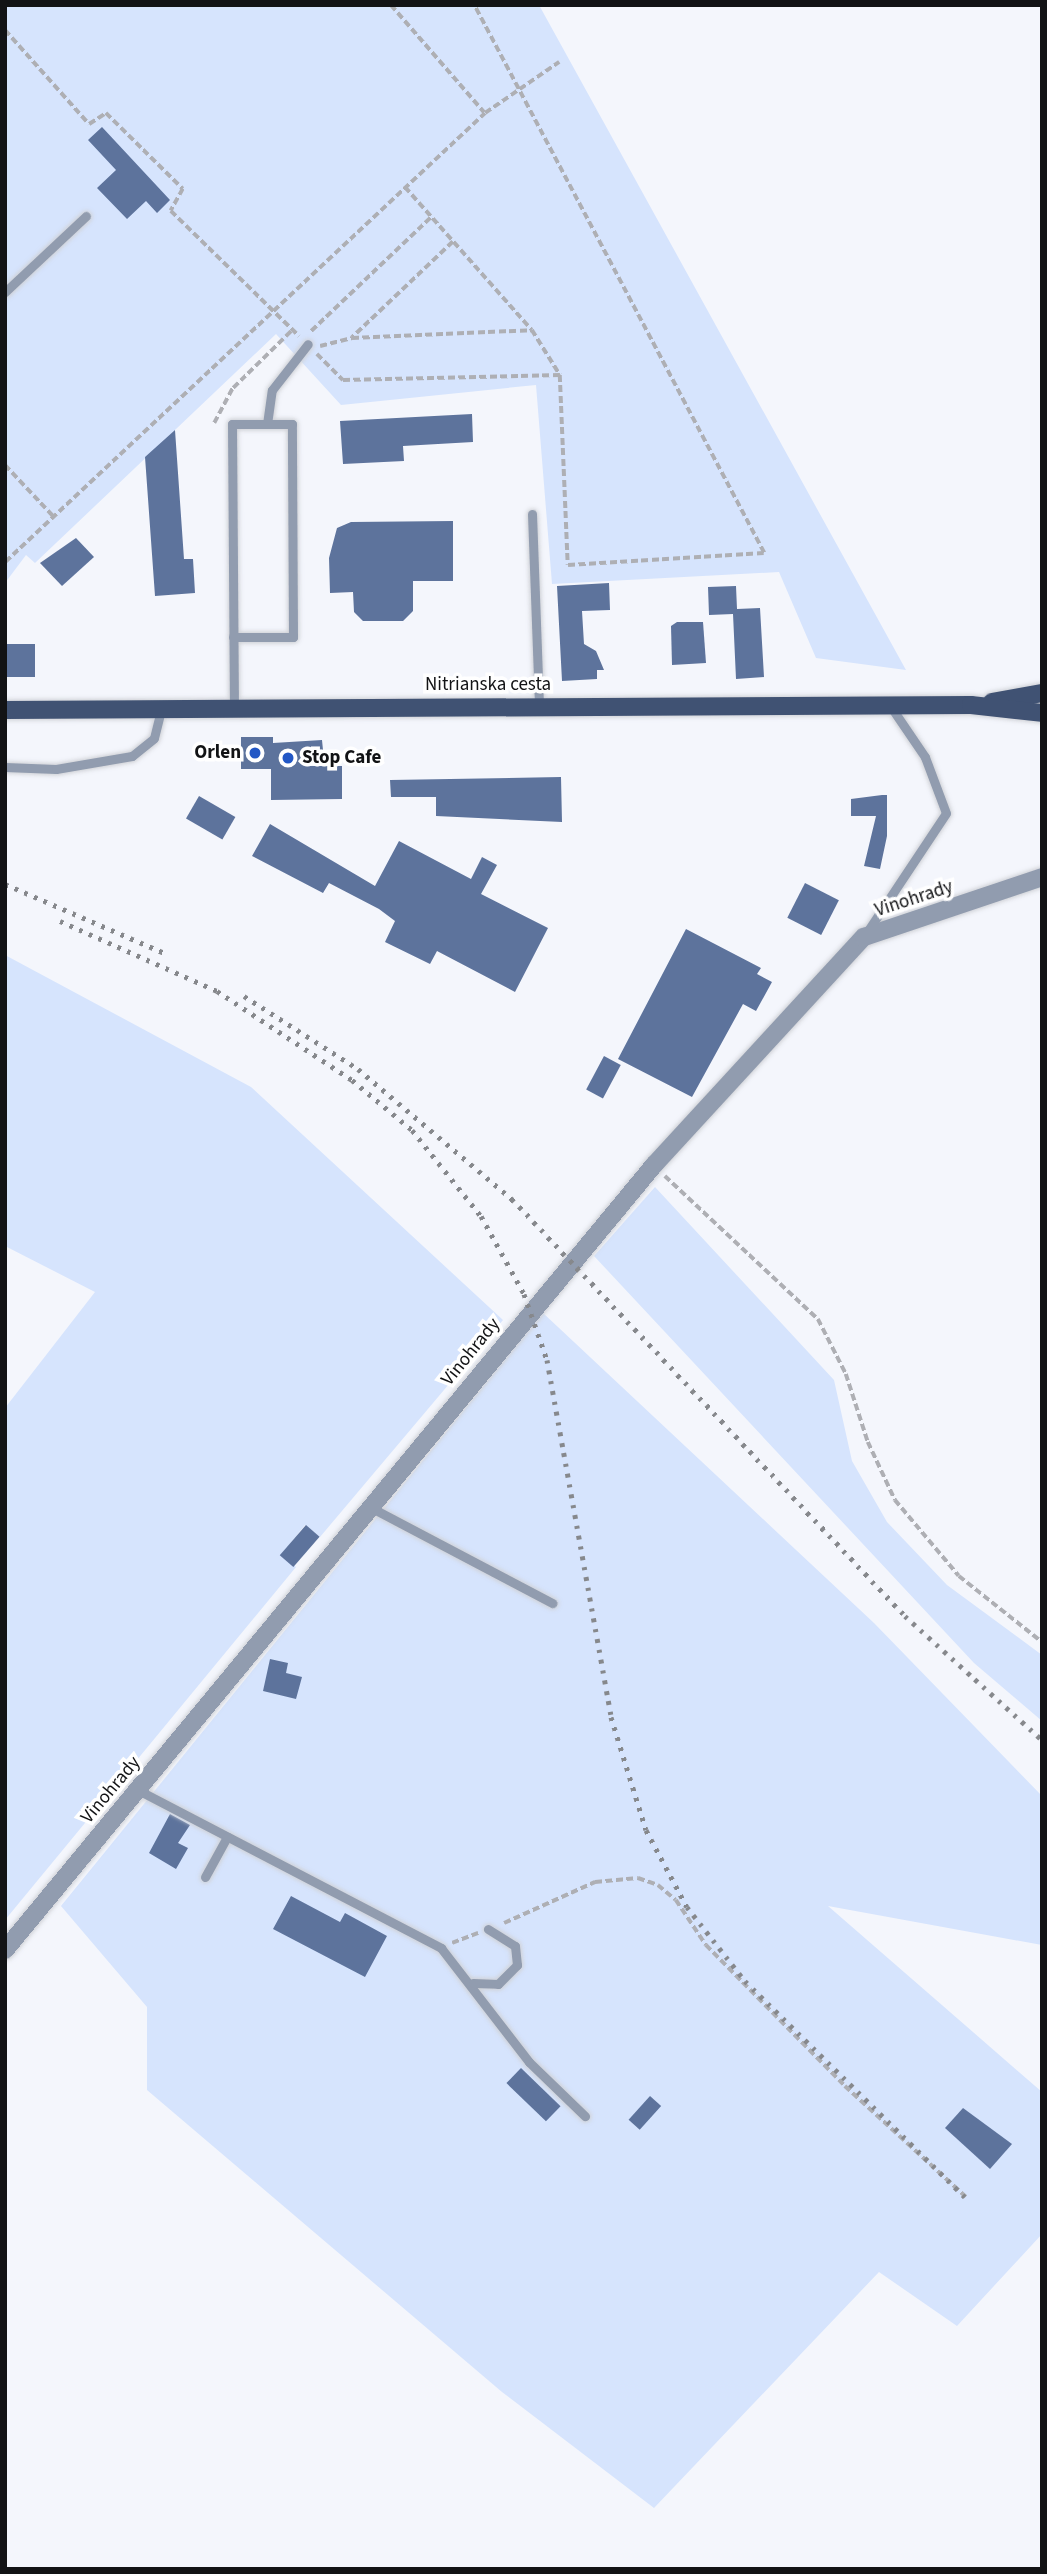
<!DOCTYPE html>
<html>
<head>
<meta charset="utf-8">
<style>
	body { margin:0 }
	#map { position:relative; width:1047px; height:2574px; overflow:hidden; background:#f4f6fc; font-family:"Source Sans 3",sans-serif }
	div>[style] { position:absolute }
	.green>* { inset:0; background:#d6e4fd }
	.building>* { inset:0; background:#5d739c; transform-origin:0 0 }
	.path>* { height:3.5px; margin-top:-1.75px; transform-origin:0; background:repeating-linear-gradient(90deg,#aeafb4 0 7px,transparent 0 10.5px) }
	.roads { filter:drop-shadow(0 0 2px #d0d2d7) drop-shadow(0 0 2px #d0d2d7) }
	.service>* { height:9px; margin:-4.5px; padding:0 4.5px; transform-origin:4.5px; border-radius:4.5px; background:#919caf }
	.minor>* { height:18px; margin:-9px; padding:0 9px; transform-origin:9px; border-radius:9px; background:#919caf }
	.primary>* { height:18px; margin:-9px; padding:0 9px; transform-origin:9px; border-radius:9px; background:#405273 }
	.rail>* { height:5px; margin-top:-2.5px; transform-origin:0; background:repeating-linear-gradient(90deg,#86888c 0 3.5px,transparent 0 10.5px) }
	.dots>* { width:19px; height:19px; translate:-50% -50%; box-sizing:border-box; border:4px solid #fff; border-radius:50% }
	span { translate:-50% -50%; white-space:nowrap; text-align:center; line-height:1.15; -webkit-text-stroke:7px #fff; paint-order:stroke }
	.street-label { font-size:19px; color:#121315 }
	.poi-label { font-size:19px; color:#121315; font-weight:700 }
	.right { translate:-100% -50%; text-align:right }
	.left { translate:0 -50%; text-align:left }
	.frame { position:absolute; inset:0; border:7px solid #121315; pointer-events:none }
</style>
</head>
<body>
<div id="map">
	<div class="green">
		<div style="clip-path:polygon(5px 5px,539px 5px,906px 670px,816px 658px,779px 572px,552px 584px,536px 385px,341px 405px,276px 334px,35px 563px,26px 555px,5px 583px)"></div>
		<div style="clip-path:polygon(5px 955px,251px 1087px,503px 1320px,320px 1537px,305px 1525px,281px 1555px,296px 1567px,5px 1920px,5px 1408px,95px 1292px,5px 1246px)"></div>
		<div style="clip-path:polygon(655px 1187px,834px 1380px,852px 1461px,887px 1522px,947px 1585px,1042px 1655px,1042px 1721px,974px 1663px,594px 1256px)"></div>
		<div style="clip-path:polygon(543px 1313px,874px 1623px,1042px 1796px,1042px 1945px,828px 1906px,1042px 2092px,1042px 2234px,957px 2326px,879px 2272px,654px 2508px,502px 2392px,147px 2090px,147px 2007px,61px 1906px)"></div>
	</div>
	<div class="building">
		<div style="clip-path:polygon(102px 127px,170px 200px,157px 213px,146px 201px,127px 219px,97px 188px,116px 170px,88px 140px)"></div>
		<div style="clip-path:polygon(472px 414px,473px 442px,403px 446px,404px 461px,343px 464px,340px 421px)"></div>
		<div style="clip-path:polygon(175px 430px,184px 559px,193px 559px,195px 593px,155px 596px,145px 457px)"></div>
		<div style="clip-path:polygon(453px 521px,453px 581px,413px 581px,413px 611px,403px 621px,363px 621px,354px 612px,353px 592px,330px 593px,329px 558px,337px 528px,351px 522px)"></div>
		<div style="clip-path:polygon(76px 538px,94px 557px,62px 586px,40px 563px)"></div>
		<div style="clip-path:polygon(609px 583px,610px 610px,582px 611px,584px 644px,596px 651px,604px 670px,597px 670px,597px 679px,562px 681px,557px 586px)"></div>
		<div style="clip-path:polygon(736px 586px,737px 609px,760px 608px,764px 677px,736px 679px,733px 614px,709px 615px,708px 587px)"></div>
		<div style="clip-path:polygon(677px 622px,703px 622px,706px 663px,672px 665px,671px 626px)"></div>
		<div style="left:5px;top:644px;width:30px;height:33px"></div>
		<div style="clip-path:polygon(241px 737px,273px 737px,273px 743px,322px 740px,323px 750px,305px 766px,342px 766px,342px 799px,271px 800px,271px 769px,241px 769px)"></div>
		<div style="clip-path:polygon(561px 777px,562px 822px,436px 816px,436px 797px,391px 797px,390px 780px)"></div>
		<div style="clip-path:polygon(882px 795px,887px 795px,887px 836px,880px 869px,864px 866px,876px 816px,851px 816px,851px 799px)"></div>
		<div style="left:199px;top:796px;width:42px;height:26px;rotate:30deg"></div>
		<div style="clip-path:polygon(270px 824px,375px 886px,399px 841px,471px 879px,482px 857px,497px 865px,481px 894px,548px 928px,515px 992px,437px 951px,430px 964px,385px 942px,395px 921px,379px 909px,329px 883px,323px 893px,252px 856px)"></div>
		<div style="left:805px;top:883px;width:38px;height:39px;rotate:27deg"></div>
		<div style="clip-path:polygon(686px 929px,761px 968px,757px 974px,772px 982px,756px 1011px,743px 1004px,692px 1097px,618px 1059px)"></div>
		<div style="left:604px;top:1056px;width:19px;height:38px;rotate:28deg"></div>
		<div style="left:306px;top:1525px;width:18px;height:40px;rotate:41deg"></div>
		<div style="clip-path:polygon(270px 1659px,288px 1663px,286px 1673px,302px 1677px,296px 1699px,263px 1691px)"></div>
		<div style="clip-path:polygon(170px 1814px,190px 1825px,178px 1843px,188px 1848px,176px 1869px,149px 1853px)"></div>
		<div style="clip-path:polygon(291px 1896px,340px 1922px,345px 1913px,387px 1936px,365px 1977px,273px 1929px)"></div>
		<div style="left:521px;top:2068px;width:55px;height:21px;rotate:44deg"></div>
		<div style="left:650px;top:2096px;width:15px;height:32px;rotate:42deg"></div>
		<div style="clip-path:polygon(963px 2108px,1012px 2144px,990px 2169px,945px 2128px)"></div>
	</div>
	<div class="path">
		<div style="left:391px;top:5px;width:142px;rotate:49deg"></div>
		<div style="left:5px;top:30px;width:126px;rotate:48.2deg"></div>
		<div style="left:89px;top:124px;width:20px;rotate:-33deg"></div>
		<div style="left:106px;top:113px;width:108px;rotate:44.6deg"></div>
		<div style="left:183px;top:189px;width:25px;rotate:119deg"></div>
		<div style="left:171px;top:211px;width:179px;rotate:44.3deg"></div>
		<div style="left:405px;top:187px;width:191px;rotate:48.4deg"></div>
		<div style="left:532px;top:330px;width:53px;rotate:58.1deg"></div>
		<div style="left:560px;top:375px;width:190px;rotate:87.6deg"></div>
		<div style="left:568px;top:565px;width:196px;rotate:-3.5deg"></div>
		<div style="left:764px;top:553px;width:620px;rotate:-117.89deg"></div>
		<div style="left:453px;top:242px;width:139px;rotate:136.5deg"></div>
		<div style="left:352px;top:338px;width:180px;rotate:-2.5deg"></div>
		<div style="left:311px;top:331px;width:166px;rotate:-43.5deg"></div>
		<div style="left:320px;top:346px;width:33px;rotate:-14deg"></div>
		<div style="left:317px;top:354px;width:37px;rotate:45deg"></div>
		<div style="left:343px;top:380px;width:217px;rotate:-1.3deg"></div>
		<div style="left:214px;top:423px;width:40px;rotate:-62deg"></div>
		<div style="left:233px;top:388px;width:84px;rotate:-44.5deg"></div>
		<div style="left:5px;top:465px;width:70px;rotate:46.7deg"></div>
		<div style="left:5px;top:562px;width:657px;rotate:-43.09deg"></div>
		<div style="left:485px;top:113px;width:90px;rotate:-34.6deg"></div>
		<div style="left:665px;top:1176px;width:209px;rotate:43.1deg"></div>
		<div style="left:818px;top:1319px;width:62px;rotate:63deg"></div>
		<div style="left:846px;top:1374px;width:71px;rotate:72.1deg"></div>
		<div style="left:868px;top:1442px;width:64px;rotate:65deg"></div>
		<div style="left:895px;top:1500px;width:99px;rotate:49.9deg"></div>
		<div style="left:959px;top:1576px;width:106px;rotate:38.5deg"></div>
		<div style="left:504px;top:1923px;width:100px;rotate:-24.3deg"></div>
		<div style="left:595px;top:1882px;width:43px;rotate:-5.3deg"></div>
		<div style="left:638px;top:1878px;width:21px;rotate:19deg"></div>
		<div style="left:658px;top:1885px;width:23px;rotate:40deg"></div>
		<div style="left:676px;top:1900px;width:54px;rotate:56.3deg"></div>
		<div style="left:706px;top:1945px;width:198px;rotate:45.4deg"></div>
		<div style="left:845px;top:2086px;width:164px;rotate:42.5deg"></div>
		<div style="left:452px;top:1943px;width:28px;rotate:-21deg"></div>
	</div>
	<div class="roads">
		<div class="service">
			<div style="left:5px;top:292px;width:111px;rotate:-43.2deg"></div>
			<div style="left:267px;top:424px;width:34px;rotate:-82deg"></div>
			<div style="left:272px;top:390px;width:58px;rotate:-52deg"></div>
			<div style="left:532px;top:514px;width:191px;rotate:87.9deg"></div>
			<div style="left:233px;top:637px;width:60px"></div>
			<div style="left:293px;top:637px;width:213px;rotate:-90.3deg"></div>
			<div style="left:292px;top:424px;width:60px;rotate:180deg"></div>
			<div style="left:232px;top:424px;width:283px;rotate:89.6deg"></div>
			<div style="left:5px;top:767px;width:51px;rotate:2.2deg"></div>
			<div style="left:56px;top:769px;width:77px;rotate:-9.7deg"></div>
			<div style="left:132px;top:756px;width:28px;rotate:-39deg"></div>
			<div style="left:154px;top:738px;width:30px;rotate:-76deg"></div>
			<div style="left:865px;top:935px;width:146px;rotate:-56.4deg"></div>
			<div style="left:946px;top:813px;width:60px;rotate:-110.6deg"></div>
			<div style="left:925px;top:757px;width:60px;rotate:-124.2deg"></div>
			<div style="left:372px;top:1508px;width:204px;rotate:27.8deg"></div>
			<div style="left:138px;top:1790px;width:342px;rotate:27.5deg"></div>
			<div style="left:441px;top:1948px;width:144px;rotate:52.3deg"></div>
			<div style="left:529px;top:2062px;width:78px;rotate:44deg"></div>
			<div style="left:205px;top:1877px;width:46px;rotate:-61.2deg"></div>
			<div style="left:473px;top:1983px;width:25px;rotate:2deg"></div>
			<div style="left:498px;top:1984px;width:27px;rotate:-45deg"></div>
			<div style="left:517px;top:1965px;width:19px;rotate:-96deg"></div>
			<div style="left:515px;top:1946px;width:32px;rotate:-148deg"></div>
		</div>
		<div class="minor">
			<div style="left:5px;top:1950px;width:1019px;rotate:-50.42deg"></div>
			<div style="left:654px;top:1165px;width:310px;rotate:-47.4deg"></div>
			<div style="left:864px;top:937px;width:188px;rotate:-18.6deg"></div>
		</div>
		<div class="primary">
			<div style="left:992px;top:702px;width:51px;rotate:-10.2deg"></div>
			<div style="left:5px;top:710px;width:966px;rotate:-0.3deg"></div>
			<div style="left:971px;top:705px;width:71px;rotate:6.4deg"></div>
		</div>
	</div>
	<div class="rail">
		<div style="left:5px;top:884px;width:176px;rotate:23.4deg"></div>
		<div style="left:60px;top:921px;width:172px;rotate:24deg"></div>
		<div style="left:217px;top:991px;width:162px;rotate:33.4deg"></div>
		<div style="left:352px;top:1080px;width:78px;rotate:39.8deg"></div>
		<div style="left:412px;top:1130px;width:110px;rotate:51.3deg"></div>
		<div style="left:481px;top:1216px;width:89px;rotate:61.1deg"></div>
		<div style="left:524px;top:1294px;width:70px;rotate:70.8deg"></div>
		<div style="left:547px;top:1360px;width:363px;rotate:79.8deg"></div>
		<div style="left:611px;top:1717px;width:118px;rotate:72.8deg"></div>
		<div style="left:646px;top:1830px;width:87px;rotate:62deg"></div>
		<div style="left:687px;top:1907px;width:94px;rotate:51.9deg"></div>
		<div style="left:745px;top:1981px;width:315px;rotate:44.5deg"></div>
		<div style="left:244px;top:996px;width:135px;rotate:32.6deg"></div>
		<div style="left:358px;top:1069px;width:202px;rotate:40.2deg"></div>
		<div style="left:512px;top:1199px;width:573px;rotate:46.7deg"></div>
		<div style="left:905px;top:1616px;width:185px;rotate:42.1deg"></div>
	</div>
	<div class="dots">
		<div style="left:255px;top:753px;background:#2257c5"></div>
		<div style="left:288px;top:758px;background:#2257c5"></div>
	</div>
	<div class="street-label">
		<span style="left:488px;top:685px">Nitrianska cesta</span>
		<span style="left:914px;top:899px;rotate:-18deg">Vinohrady</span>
		<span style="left:471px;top:1352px;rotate:-51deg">Vinohrady</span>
		<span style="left:111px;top:1790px;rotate:-50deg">Vinohrady</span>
	</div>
	<div class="poi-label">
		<span class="right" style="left:241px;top:753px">Orlen</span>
		<span class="left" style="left:302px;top:758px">Stop Cafe</span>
	</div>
	<div class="frame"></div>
</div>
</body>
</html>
